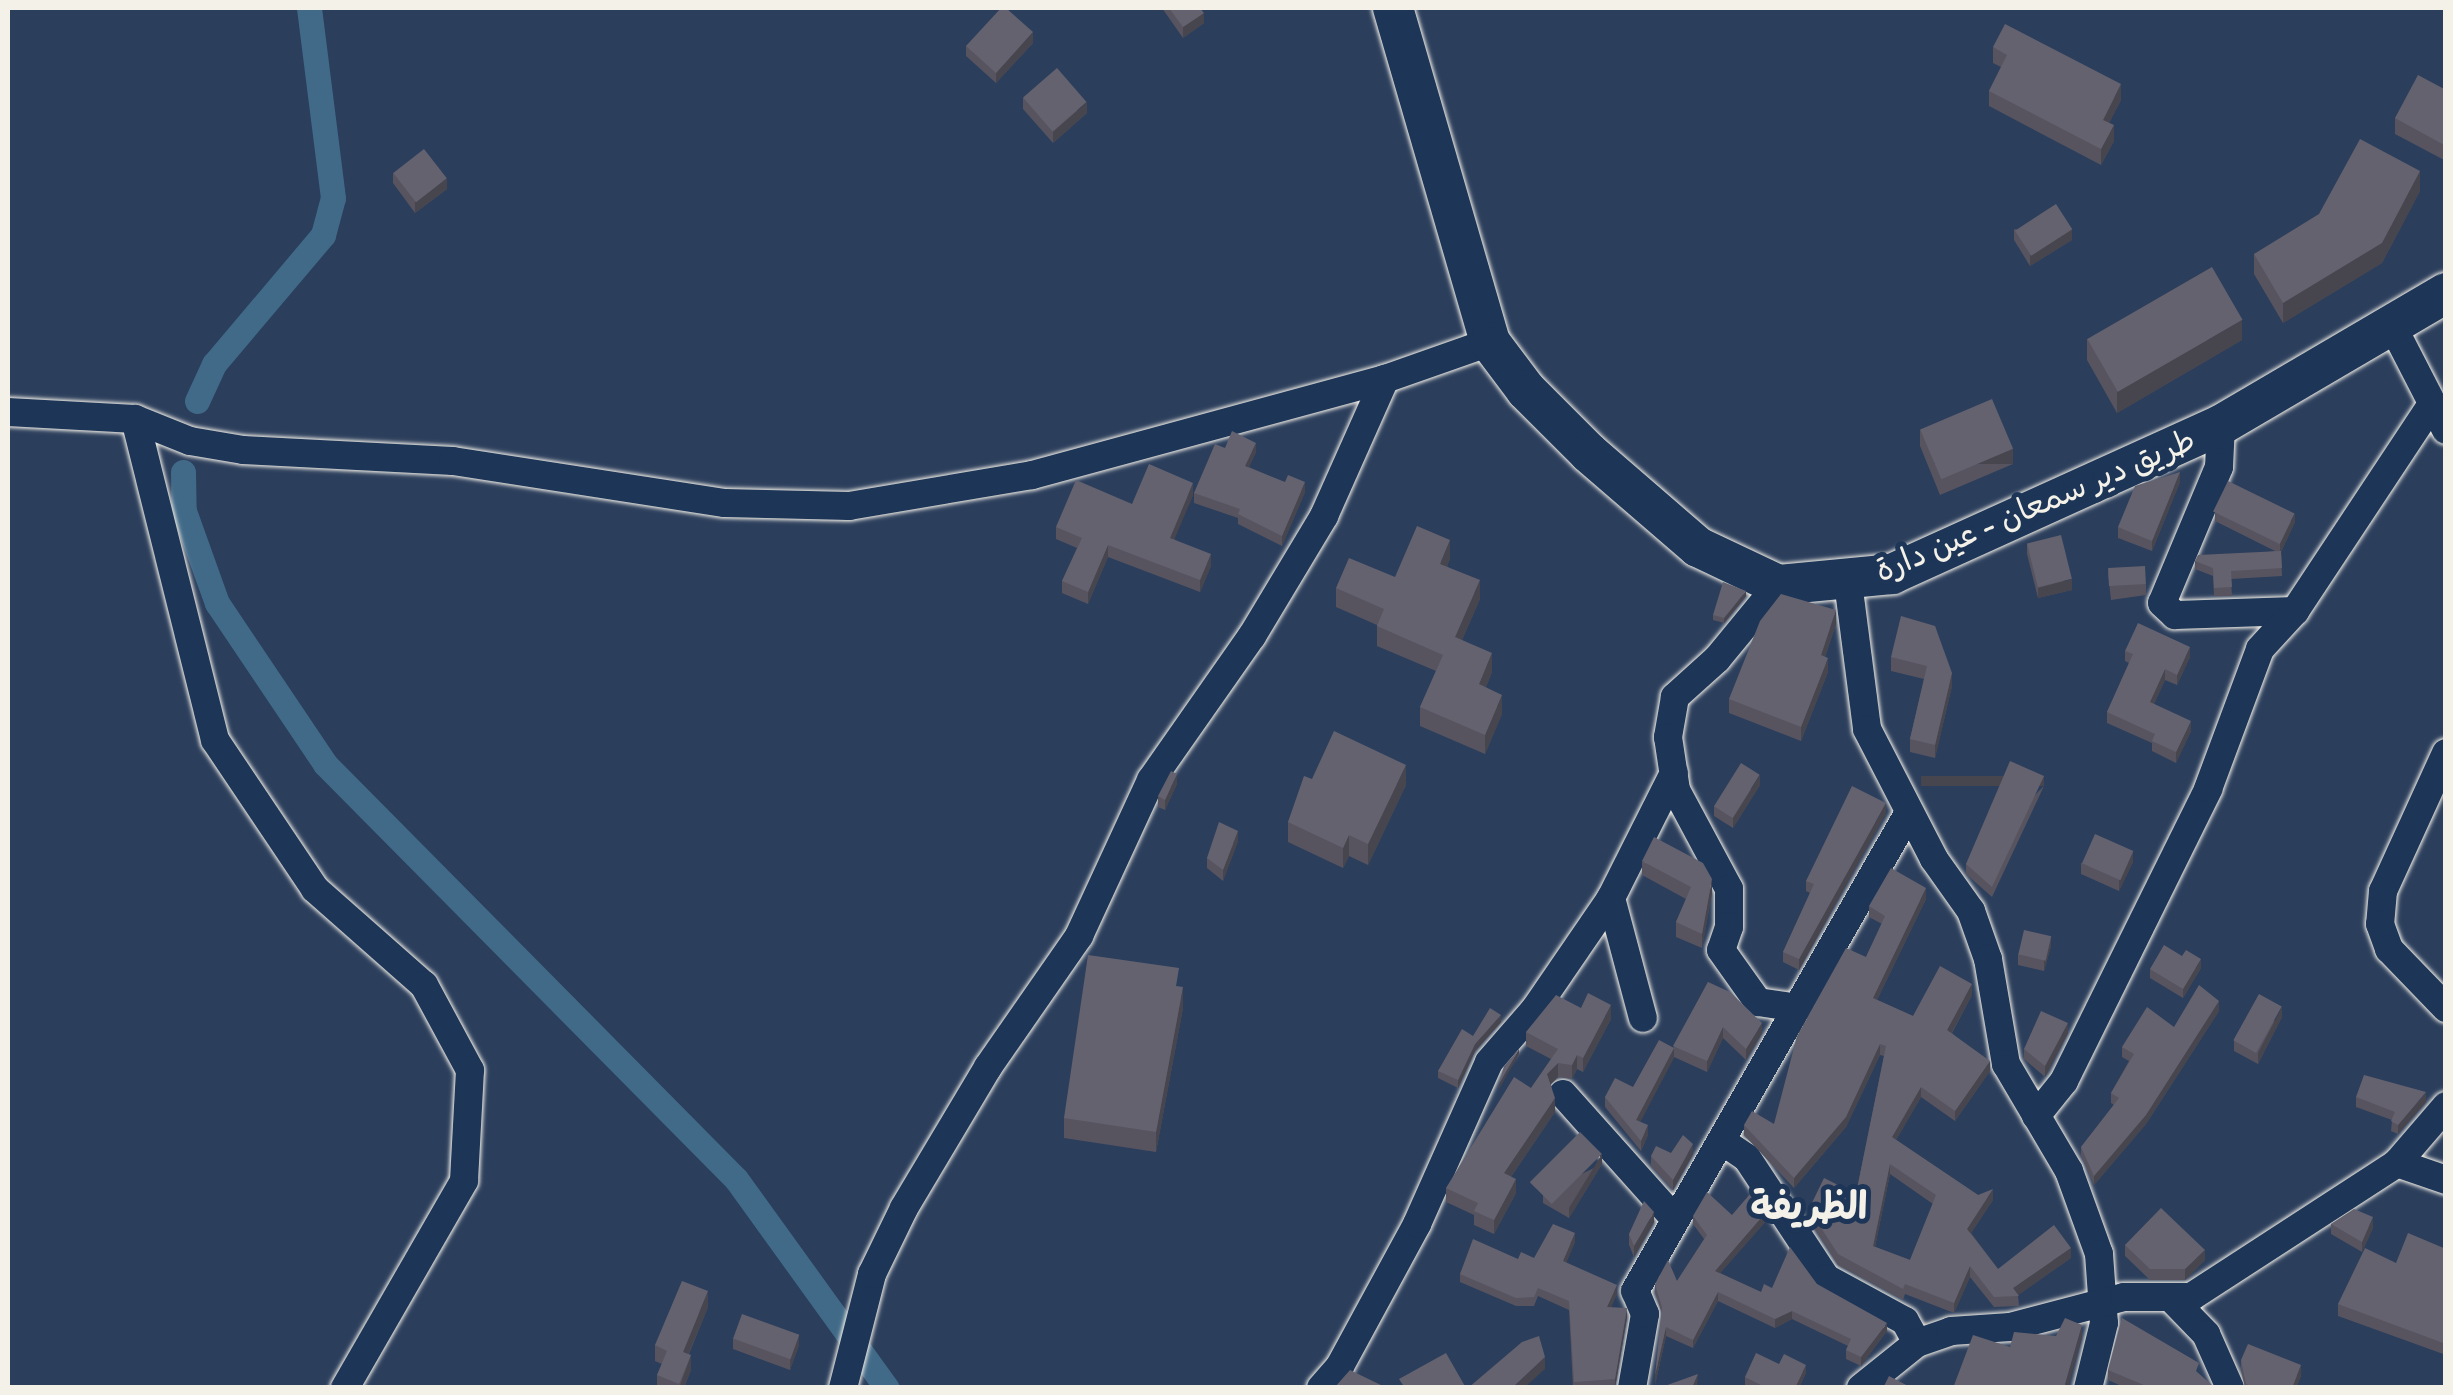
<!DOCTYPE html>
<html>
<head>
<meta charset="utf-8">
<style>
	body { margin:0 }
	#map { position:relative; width:2453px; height:1395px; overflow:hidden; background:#2b3e5c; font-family:Itim,"Playpen Sans Arabic",sans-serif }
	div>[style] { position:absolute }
	.canal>* { height:25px; margin:-12.5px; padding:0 12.5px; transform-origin:12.5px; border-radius:12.5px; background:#416a89 }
	.roads { filter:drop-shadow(0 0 2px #f4f1e8) drop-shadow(0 0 2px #f4f1e8) }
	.street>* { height:28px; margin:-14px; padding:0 14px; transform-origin:14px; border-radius:14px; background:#1d3557 }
	.secondary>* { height:40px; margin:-20px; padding:0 20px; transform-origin:20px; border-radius:20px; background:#1d3557 }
	.wall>* { inset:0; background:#575460 }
	.shaded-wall>* { inset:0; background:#47454e; transform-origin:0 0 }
	.building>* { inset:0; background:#656270; transform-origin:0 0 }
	span { translate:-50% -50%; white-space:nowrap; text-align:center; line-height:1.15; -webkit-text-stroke:10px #1d3557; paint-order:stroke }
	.street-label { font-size:32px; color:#f4f1e8 }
	.quarter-label { font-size:38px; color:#f4f1e8; font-weight:700 }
	.frame { position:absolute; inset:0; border:10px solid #f4f1e8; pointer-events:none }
</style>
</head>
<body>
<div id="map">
	<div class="canal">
		<div style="left:197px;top:401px;width:41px;rotate:-65.3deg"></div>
		<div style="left:214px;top:364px;width:169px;rotate:-49.8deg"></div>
		<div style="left:323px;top:235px;width:38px;rotate:-75deg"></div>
		<div style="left:333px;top:198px;width:192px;rotate:-97.2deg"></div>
		<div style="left:183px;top:472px;width:39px;rotate:89deg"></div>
		<div style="left:184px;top:511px;width:98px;rotate:70.3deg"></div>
		<div style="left:217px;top:603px;width:194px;rotate:56.1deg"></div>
		<div style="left:325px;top:764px;width:584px;rotate:45.28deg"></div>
		<div style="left:736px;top:1179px;width:258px;rotate:54.2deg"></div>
	</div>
	<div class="roads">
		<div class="street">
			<div style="left:2391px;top:323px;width:120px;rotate:62.8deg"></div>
			<div style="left:8px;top:412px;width:127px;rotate:3.2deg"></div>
			<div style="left:135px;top:419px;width:59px;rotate:21.8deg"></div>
			<div style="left:190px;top:441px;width:54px;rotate:9.6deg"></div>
			<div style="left:243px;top:450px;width:210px;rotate:3deg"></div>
			<div style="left:453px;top:461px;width:275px;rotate:8.8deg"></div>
			<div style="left:725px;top:503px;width:124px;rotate:1.4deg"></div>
			<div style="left:849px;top:506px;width:186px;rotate:-9.6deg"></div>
			<div style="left:1032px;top:475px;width:366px;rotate:-15.2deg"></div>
			<div style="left:1385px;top:379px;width:111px;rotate:-19.4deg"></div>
			<div style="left:135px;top:419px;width:331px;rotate:76deg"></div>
			<div style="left:215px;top:740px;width:179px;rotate:56.1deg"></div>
			<div style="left:315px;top:889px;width:145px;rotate:41.4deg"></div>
			<div style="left:424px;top:985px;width:97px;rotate:61.6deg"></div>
			<div style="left:470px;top:1070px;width:111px;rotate:93.1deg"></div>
			<div style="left:464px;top:1181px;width:239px;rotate:119.9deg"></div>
			<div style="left:2221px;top:425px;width:42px;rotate:92.7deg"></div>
			<div style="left:2219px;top:467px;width:147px;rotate:112.7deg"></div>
			<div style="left:2162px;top:603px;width:18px;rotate:43deg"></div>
			<div style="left:2175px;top:615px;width:120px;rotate:-1.9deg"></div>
			<div style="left:1848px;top:582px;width:148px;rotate:82.6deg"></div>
			<div style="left:1867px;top:729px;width:146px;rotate:62.7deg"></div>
			<div style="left:1934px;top:859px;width:64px;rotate:54.6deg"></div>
			<div style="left:1971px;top:911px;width:51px;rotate:70.5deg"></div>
			<div style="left:1988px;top:959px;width:107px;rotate:80.3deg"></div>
			<div style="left:2006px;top:1064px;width:124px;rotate:59.5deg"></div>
			<div style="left:2069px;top:1171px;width:88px;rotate:70.1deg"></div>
			<div style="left:2099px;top:1254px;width:69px;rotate:85.9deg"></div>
			<div style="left:2104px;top:1323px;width:67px;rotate:103.8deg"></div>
			<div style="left:1778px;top:585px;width:96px;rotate:129.5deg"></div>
			<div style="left:1717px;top:659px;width:57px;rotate:137.9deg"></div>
			<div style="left:1675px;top:697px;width:41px;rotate:99.9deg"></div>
			<div style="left:1668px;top:737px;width:54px;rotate:81.4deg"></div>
			<div style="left:1676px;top:790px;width:112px;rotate:61.8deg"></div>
			<div style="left:1729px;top:889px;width:38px;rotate:90deg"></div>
			<div style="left:1729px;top:927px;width:24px;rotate:109deg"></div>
			<div style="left:1721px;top:950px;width:64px;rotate:54.6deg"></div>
			<div style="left:1758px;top:1002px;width:40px;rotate:8.5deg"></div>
			<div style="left:2446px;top:753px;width:152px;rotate:114.5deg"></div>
			<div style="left:2383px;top:891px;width:33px;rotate:95deg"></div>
			<div style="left:2380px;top:924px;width:27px;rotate:70deg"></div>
			<div style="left:2389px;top:949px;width:82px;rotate:46deg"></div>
			<div style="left:1611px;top:898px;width:124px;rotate:75.1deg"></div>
			<div style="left:1563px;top:1094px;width:166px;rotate:48.2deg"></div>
			<div style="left:2036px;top:1116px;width:45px;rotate:-51.3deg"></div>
			<div style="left:2064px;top:1081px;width:326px;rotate:-63.7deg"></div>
			<div style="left:2208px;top:789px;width:149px;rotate:-69.6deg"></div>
			<div style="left:2260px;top:649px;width:52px;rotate:-47.4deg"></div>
			<div style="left:2295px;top:611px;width:248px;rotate:-56.5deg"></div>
			<div style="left:1722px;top:1141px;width:30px;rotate:34deg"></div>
			<div style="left:1747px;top:1158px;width:144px;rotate:56.6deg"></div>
			<div style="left:1826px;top:1278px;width:90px;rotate:28.6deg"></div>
			<div style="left:1905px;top:1321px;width:25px;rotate:61deg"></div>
			<div style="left:2397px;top:1163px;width:52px;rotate:19.1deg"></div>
			<div style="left:2172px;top:1299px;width:49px;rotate:45.8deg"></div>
			<div style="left:2206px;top:1334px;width:59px;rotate:66deg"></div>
			<div style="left:843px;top:1388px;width:118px;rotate:-75.7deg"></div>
			<div style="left:872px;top:1274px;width:73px;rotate:-64.1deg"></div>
			<div style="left:904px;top:1208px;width:164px;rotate:-59.2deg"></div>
			<div style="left:988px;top:1067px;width:160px;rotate:-55.2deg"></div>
			<div style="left:1079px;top:936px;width:172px;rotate:-65.2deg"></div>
			<div style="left:1151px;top:780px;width:176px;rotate:-55deg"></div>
			<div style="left:1252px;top:636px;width:140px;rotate:-59deg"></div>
			<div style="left:1324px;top:516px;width:150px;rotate:-66deg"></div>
			<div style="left:1321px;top:1388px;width:29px;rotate:-49deg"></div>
			<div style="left:1340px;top:1366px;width:162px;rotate:-61.5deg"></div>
			<div style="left:1417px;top:1224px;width:177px;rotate:-66deg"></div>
			<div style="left:1489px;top:1062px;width:70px;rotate:-49deg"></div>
			<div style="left:1535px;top:1009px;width:135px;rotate:-55.6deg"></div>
			<div style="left:1611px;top:898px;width:140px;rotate:-63.3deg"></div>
			<div style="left:1632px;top:1388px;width:75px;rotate:-80deg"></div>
			<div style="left:1645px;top:1314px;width:25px;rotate:-113deg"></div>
			<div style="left:1635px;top:1291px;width:550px;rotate:-60.22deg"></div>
			<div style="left:1861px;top:1388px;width:72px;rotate:-38.8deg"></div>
			<div style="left:1917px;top:1343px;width:36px;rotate:-19deg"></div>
			<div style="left:1951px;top:1331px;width:59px;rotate:-3.9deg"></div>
			<div style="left:2010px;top:1327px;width:118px;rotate:-14.7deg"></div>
			<div style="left:2124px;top:1297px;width:67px"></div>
			<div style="left:2191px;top:1297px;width:246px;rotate:-33deg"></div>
			<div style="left:2397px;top:1163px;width:75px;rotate:-49.3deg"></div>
		</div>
		<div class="secondary">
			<div style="left:1393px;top:8px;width:348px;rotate:73.8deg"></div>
			<div style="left:1490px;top:342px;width:60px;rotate:53.1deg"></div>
			<div style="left:1526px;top:390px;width:89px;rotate:45deg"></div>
			<div style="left:1589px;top:453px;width:144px;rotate:40.8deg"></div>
			<div style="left:1698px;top:547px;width:89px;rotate:25.4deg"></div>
			<div style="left:1778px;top:585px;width:115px;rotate:-5.5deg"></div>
			<div style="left:1892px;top:574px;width:361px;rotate:-24.4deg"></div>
			<div style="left:2221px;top:425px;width:261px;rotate:-30.4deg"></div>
		</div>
	</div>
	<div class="wall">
		<div style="clip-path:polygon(1162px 8px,1200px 8px,1204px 23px,1183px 38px)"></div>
		<div style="clip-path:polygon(1033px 43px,996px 83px,966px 56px,966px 46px)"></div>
		<div style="clip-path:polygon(1993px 47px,2121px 100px,2109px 123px,2114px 141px,2101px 165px,1989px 106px,1989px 91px,2001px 67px,1993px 63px)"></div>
		<div style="clip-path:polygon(2446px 90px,2446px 161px,2395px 134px,2395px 118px)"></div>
		<div style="clip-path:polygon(1023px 98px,1087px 113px,1053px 143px,1023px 109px)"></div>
		<div style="clip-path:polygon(393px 173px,447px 189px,415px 213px,393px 183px)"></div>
		<div style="clip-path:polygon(2420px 191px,2382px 263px,2283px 323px,2254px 274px,2254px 254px)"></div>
		<div style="clip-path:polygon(2014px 229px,2072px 240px,2030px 266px,2014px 240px)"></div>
		<div style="clip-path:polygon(2087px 339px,2242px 340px,2117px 413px,2087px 360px)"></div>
		<div style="clip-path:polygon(1920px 430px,2013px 464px,1940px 495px,1920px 446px)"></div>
		<div style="clip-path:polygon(1225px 448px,1256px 452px,1249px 467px,1305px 492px,1282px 546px,1238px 524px,1238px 518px,1194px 503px,1194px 493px)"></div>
		<div style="clip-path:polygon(2180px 482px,2152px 551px,2118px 538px,2118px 527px)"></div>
		<div style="clip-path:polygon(1193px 495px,1174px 539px,1211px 566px,1200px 592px,1108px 557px,1088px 604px,1062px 593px,1062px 581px,1077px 548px,1056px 539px,1056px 527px,1132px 504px)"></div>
		<div style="clip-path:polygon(2215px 512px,2295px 522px,2281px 552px,2282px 576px,2231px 579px,2232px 596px,2214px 596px,2213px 576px,2195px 569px,2195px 561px,2275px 551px,2215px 521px)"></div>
		<div style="clip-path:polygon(2027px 544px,2072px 590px,2038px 598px,2027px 554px)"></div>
		<div style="clip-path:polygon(1450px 559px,1447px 566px,1480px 599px,1462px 640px,1492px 672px,1486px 687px,1502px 714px,1485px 754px,1420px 726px,1420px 707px,1436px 671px,1377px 646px,1377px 625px,1336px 607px,1336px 588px,1395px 577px)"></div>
		<div style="clip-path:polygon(2108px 572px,2146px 584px,2146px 595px,2111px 600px)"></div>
		<div style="clip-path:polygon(1746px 596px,1724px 623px,1713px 620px,1713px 615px)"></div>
		<div style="clip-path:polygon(1836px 624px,1825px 657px,1828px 672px,1801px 741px,1729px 713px,1729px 699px)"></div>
		<div style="clip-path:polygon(1935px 626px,1952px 686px,1935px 758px,1910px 752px,1910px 739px,1924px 679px,1891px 671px,1891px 657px)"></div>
		<div style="clip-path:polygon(2125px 651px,2190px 657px,2177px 685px,2165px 680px,2154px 704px,2191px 731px,2176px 763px,2152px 751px,2152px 743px,2107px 723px,2107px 712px,2129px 663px,2125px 661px)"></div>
		<div style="clip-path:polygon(1312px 779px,1406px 785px,1368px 865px,1349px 856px,1343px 868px,1288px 842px,1288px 822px)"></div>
		<div style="clip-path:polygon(1177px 784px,1165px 810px,1158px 807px,1158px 796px)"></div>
		<div style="clip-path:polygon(1760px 785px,1733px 828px,1714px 816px,1714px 806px)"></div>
		<div style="clip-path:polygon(2044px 786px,1992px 897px,1966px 874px,1966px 864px)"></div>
		<div style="clip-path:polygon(1886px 813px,1799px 970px,1783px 962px,1783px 952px,1810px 893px,1806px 891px,1806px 881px)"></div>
		<div style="clip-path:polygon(1238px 841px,1223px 881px,1207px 868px,1207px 858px)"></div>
		<div style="clip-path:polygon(1642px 861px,1712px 893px,1702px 948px,1676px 937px,1676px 922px,1686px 899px,1642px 875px)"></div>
		<div style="clip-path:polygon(2133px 862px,2119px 891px,2081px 874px,2081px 863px)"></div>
		<div style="clip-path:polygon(evenodd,1926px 899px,1877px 1000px,1913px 1016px,1972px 995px,1952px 1033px,1990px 1071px,1955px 1121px,1921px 1097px,1896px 1140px,1978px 1195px,1993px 1200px,1971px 1233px,1998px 1269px,2071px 1258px,2018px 1295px,2019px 1306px,1994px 1307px,1970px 1277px,1954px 1313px,1905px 1294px,1903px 1300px,1838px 1265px,1809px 1220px,1809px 1209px,1856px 1194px,1884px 1056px,1880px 1055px,1846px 1127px,1794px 1188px,1744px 1135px,1744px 1125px,1774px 1124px,1866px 957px,1882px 924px,1869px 917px,1869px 906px,1926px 899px,1890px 1174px,1933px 1204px,1910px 1260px,1875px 1247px,1890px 1174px)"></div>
		<div style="clip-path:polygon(2051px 946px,2044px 971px,2018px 965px,2018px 954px)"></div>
		<div style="clip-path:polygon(2201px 968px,2183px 998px,2150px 978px,2150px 969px)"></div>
		<div style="clip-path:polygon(1708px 982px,1762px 1033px,1746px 1060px,1723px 1038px,1707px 1072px,1674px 1057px,1640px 1122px,1648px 1135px,1641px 1151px,1605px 1107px,1605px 1097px,1633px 1087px,1673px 1048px)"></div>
		<div style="clip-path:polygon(1179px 987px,1183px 1008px,1156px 1152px,1064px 1138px,1064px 1118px)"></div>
		<div style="clip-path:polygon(1581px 1008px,1611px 1019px,1583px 1072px,1577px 1069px,1572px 1079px,1558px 1077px,1551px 1084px,1555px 1112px,1511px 1177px,1516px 1193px,1494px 1234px,1474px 1225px,1474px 1215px,1446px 1202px,1446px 1188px,1531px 1088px,1551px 1059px,1526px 1046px,1526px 1032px)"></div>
		<div style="clip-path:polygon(2219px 1011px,2146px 1124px,2094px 1185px,2081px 1156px,2081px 1147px,2114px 1105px,2111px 1103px,2111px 1093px,2129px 1061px,2122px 1057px,2122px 1047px,2174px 1027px)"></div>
		<div style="clip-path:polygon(2282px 1017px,2258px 1064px,2234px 1051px,2234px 1041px)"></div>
		<div style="clip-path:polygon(1501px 1022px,1475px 1051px,1458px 1088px,1438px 1078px,1438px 1071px,1473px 1036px)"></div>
		<div style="clip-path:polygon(2068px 1033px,2045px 1077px,2024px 1059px,2024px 1049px)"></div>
		<div style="clip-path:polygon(2356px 1097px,2426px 1102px,2398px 1134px,2391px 1131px,2392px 1120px,2356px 1107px)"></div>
		<div style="clip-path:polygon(1693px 1154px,1673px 1190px,1651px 1166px,1651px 1156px)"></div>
		<div style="clip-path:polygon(1602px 1164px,1569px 1218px,1543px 1203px,1543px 1193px)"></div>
		<div style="clip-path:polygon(1732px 1215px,1767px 1220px,1720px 1273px,1761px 1292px,1772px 1288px,1817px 1284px,1887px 1331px,1861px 1366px,1846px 1359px,1846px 1350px,1848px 1346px,1792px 1319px,1775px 1328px,1718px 1301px,1693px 1348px,1666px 1336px,1655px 1385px,1662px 1314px,1655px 1292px,1655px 1284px,1677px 1281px,1704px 1239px,1693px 1224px,1693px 1216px)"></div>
		<div style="clip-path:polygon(1654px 1222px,1634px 1257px,1629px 1245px,1629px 1234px)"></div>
		<div style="clip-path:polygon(2331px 1224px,2373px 1228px,2362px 1252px,2331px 1234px)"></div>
		<div style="clip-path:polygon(1575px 1242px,1566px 1263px,1617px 1294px,1611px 1307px,1627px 1317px,1615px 1388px,1573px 1388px,1569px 1310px,1538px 1296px,1534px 1306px,1516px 1306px,1460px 1282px,1460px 1274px,1518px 1259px,1534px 1258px)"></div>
		<div style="clip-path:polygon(2125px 1245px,2205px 1260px,2185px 1280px,2150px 1280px,2125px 1256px)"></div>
		<div style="clip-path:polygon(2446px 1249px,2446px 1355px,2338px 1316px,2338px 1304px,2396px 1263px)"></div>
		<div style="clip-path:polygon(708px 1307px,689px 1354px,691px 1370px,684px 1388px,657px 1388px,657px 1375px,662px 1364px,655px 1361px,655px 1345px)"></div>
		<div style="clip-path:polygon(733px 1338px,799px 1345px,790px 1370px,733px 1349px)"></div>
		<div style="clip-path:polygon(2241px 1360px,2301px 1376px,2296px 1388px,2245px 1388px,2241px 1370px)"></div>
		<div style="clip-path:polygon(1779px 1364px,1806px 1373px,1799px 1388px,1750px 1388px,1745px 1385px,1745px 1377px)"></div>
		<div style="clip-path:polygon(2108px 1370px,2199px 1374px,2215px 1388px,2126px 1388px,2108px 1380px)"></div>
	</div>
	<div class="shaded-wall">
		<div style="clip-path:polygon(1204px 13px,1204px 23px,1183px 38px,1183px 27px)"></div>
		<div style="clip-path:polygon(1033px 32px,1033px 43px,996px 83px,996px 73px)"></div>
		<div style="clip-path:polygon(2121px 84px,2121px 100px,2103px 135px,2103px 120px)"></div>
		<div style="clip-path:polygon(1087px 102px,1087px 113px,1053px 143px,1053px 132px)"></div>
		<div style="clip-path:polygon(2114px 125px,2114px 141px,2101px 165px,2101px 149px)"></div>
		<div style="clip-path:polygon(2420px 171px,2420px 191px,2382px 263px,2283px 323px,2283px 303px)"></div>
		<div style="clip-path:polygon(447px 178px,447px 189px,415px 213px,415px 202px)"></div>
		<div style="clip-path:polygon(2072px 229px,2072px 240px,2030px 266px,2030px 255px)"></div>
		<div style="clip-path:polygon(2242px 320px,2242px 340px,2117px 413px,2117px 392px)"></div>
		<div style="clip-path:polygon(1256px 443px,1256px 452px,1245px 475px,1245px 466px)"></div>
		<div style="left:2013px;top:449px;width:15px;height:79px;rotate:90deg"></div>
		<div style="clip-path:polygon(2180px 472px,2180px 482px,2152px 551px,2152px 541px)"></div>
		<div style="clip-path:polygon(1305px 482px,1305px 492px,1282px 546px,1282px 536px)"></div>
		<div style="clip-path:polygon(1193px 483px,1193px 495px,1170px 550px,1170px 538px)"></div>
		<div style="clip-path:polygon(2295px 513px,2295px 522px,2280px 554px,2280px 544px)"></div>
		<div style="clip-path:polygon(1450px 540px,1450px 559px,1440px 583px,1440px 564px)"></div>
		<div style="clip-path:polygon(1108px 545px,1108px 557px,1088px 604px,1088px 592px)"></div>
		<div style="clip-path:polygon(1211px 554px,1211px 566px,1200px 592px,1200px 580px)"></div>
		<div style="clip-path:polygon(2072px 579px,2072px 590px,2038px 598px,2038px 588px)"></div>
		<div style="clip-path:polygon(1480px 580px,1480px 599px,1455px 656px,1455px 637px)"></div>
		<div style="clip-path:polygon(1746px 591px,1746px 596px,1724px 623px,1724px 618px)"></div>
		<div style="clip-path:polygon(1836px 610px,1836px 624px,1821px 669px,1821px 655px)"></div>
		<div style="clip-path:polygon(2190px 647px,2190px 657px,2177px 685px,2177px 675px)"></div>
		<div style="clip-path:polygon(1492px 653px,1492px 672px,1479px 704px,1479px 684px)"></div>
		<div style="clip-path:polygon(1828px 658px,1828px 672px,1801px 741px,1801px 727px)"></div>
		<div style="clip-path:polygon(2165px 669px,2165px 680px,2150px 712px,2150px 702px)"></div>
		<div style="clip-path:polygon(1952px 673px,1952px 686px,1935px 758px,1935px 745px)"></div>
		<div style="clip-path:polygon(1502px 695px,1502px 714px,1485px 754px,1485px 735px)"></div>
		<div style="clip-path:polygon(2191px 721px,2191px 731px,2176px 763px,2176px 752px)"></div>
		<div style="clip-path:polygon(1406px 765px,1406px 785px,1368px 865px,1368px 844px)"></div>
		<div style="clip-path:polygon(1177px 774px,1177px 784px,1165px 810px,1165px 800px)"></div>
		<div style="clip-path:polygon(1760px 775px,1760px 785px,1733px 828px,1733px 818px)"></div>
		<div style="left:2044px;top:776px;width:10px;height:123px;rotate:90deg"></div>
		<div style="clip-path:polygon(1886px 803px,1886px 813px,1799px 970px,1799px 959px)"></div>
		<div style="clip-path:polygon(1238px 831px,1238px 841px,1223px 881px,1223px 870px)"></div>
		<div style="clip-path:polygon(1349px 835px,1349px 856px,1343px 868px,1343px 848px)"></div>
		<div style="clip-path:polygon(2133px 851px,2133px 862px,2119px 891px,2119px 881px)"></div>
		<div style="clip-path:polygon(1712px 879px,1712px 893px,1702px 948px,1702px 934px)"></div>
		<div style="clip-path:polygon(1926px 888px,1926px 899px,1873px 1008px,1873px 998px)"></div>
		<div style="clip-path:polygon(2051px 936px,2051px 946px,2044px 971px,2044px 961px)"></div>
		<div style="clip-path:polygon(2201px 959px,2201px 968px,2183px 998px,2183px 989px)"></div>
		<div style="clip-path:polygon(1972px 984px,1972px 995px,1947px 1041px,1947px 1030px)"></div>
		<div style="clip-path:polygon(1183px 987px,1183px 1008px,1156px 1152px,1156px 1132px)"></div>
		<div style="clip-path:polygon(2219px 1001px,2219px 1011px,2146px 1124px,2094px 1185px,2094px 1176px)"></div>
		<div style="clip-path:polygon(1611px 1005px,1611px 1019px,1583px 1072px,1583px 1058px)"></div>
		<div style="clip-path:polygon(2282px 1007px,2282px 1017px,2258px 1064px,2258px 1053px)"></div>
		<div style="clip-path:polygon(1501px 1015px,1501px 1022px,1475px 1051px,1458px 1088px,1458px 1080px,1475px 1044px)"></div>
		<div style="clip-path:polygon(1762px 1023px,1762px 1033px,1746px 1060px,1746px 1049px)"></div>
		<div style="clip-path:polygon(2068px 1023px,2068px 1033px,2045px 1077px,2045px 1066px)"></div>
		<div style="clip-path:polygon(1723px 1027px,1723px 1038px,1707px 1072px,1707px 1061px)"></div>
		<div style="clip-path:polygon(1880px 1044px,1880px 1055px,1846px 1127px,1794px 1188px,1794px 1178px)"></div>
		<div style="clip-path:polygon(1674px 1048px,1674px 1058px,1636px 1130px,1636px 1120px)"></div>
		<div style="clip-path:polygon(1519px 1049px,1519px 1054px,1499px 1089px,1499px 1084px)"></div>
		<div style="clip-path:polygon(1577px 1055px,1577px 1069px,1572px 1079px,1572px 1065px)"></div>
		<div style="clip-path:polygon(1990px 1061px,1990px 1071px,1955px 1121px,1955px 1111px)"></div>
		<div style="clip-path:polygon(1558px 1063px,1558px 1077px,1547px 1088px,1547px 1074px)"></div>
		<div style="clip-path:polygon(1921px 1087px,1921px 1097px,1892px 1147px,1892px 1137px)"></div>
		<div style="clip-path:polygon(2426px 1092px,2426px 1102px,2398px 1134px,2398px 1125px)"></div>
		<div style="clip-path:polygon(1555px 1098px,1555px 1112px,1504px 1187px,1504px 1173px)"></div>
		<div style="clip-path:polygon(1648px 1125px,1648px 1135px,1641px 1151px,1641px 1141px)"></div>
		<div style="clip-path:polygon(1693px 1144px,1693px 1154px,1673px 1190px,1673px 1180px)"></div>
		<div style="clip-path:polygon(1602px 1154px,1602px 1164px,1569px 1218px,1569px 1208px)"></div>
		<div style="clip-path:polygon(1890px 1164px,1890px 1174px,1873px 1256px,1873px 1246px)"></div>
		<div style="clip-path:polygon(1516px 1179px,1516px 1193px,1494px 1234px,1494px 1220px)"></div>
		<div style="clip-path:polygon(1993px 1189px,1993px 1200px,1967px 1239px,1967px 1229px)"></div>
		<div style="clip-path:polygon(1767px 1211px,1767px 1220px,1715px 1279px,1715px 1271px)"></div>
		<div style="clip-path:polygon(1654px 1212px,1654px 1222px,1634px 1257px,1634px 1246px)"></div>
		<div style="clip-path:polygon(2373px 1217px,2373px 1228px,2362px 1252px,2362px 1242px)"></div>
		<div style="clip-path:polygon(1575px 1233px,1575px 1242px,1563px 1270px,1563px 1261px)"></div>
		<div style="clip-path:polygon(2071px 1248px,2071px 1258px,2017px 1296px,2013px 1288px)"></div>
		<div style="clip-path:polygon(2205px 1250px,2205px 1260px,2185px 1280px,2185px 1269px)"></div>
		<div style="clip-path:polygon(1970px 1266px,1970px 1277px,1954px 1313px,1954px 1303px)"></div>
		<div style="clip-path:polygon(1617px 1285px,1617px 1294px,1607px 1316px,1607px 1307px)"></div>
		<div style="clip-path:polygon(708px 1291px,708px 1307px,683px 1367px,683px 1352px)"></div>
		<div style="clip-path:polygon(1718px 1292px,1718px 1301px,1693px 1348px,1693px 1340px)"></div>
		<div style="clip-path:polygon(1627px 1308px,1627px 1317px,1615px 1388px,1615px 1379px)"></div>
		<div style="clip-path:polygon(1792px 1311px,1792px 1319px,1775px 1328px,1775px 1319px)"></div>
		<div style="clip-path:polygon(1887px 1323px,1887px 1331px,1861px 1366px,1861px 1357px)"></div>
		<div style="clip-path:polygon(2082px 1325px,2082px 1338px,2068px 1388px,2064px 1388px)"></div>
		<div style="clip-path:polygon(1666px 1327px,1666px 1336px,1655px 1385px,1655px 1376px)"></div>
		<div style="clip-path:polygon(799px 1335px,799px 1345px,790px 1370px,790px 1359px)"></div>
		<div style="clip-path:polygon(691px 1355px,691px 1370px,684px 1388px,679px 1388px)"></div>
		<div style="clip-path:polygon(1545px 1357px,1545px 1369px,1524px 1388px,1512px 1388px)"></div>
		<div style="clip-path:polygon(1806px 1365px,1806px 1373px,1799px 1388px,1795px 1388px)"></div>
		<div style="clip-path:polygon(2301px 1365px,2301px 1376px,2296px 1388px,2292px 1388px)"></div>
		<div style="clip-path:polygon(1698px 1374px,1697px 1388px,1692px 1388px)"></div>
	</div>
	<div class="building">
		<div style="clip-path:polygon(1001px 8px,1006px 8px,1033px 32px,996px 73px,966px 46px)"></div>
		<div style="clip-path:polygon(1169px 8px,1200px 8px,1204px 13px,1183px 27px)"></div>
		<div style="clip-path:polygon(2005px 24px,2121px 84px,2103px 120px,2114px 125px,2101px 149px,1989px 91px,2007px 55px,1993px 47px)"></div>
		<div style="left:1057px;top:68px;width:45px;height:45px;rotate:49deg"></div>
		<div style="clip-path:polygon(2418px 75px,2446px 90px,2446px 146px,2395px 118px)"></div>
		<div style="clip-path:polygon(2360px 139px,2420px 171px,2382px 243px,2283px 303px,2254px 254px,2319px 214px)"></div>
		<div style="left:424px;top:149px;width:37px;height:39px;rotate:52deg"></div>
		<div style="left:2056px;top:204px;width:30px;height:49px;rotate:57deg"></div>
		<div style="left:2212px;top:267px;width:61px;height:144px;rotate:60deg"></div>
		<div style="left:1992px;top:399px;width:54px;height:78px;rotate:67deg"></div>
		<div style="clip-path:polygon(1232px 431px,1256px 443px,1245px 466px,1285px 482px,1288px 475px,1305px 482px,1282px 536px,1238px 514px,1240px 509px,1194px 493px,1215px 444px,1225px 448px)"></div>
		<div style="clip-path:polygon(1149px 464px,1193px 483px,1170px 538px,1211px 554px,1200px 580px,1108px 545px,1088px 592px,1062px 581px,1082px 538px,1056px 527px,1076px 480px,1132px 504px)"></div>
		<div style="clip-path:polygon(2180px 472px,2152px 541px,2118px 527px,2135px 486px)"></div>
		<div style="left:2228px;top:481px;width:74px;height:34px;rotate:26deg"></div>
		<div style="clip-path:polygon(1417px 526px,1450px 540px,1440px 564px,1480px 580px,1455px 637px,1492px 653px,1479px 684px,1502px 695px,1485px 735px,1420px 707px,1443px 655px,1377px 626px,1384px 609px,1336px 588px,1349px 558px,1395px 577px)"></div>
		<div style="left:2061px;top:535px;width:45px;height:35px;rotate:76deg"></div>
		<div style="clip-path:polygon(2281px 551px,2282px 568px,2231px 571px,2232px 587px,2214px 588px,2213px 568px,2195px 561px,2198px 555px)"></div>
		<div style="left:2145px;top:566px;width:18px;height:37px;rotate:87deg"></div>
		<div style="clip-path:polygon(1723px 582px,1746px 591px,1724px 618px,1713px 615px)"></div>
		<div style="clip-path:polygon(1781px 594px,1836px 610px,1821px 655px,1828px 658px,1801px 727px,1729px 699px,1760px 621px)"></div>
		<div style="clip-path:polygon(1901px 616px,1935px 626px,1952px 673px,1935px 745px,1910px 739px,1927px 666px,1891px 657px)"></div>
		<div style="clip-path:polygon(2138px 623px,2190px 647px,2177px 675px,2165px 669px,2150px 702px,2191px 721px,2176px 752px,2152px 741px,2155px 734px,2107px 712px,2133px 654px,2125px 651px)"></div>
		<div style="clip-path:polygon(1334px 731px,1406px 765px,1368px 844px,1349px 835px,1343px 848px,1288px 822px,1304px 776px,1312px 779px)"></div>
		<div style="clip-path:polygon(2010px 761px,2044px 776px,1992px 887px,1966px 864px)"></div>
		<div style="left:1741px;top:763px;width:22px;height:51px;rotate:32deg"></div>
		<div style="clip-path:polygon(1171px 771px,1177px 774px,1165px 800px,1158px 796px)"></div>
		<div style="clip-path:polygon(1852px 786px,1886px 803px,1799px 959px,1783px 952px,1814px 884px,1806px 881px)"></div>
		<div style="clip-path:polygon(1219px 822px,1238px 831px,1223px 870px,1207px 858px)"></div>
		<div style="left:2095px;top:834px;width:42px;height:32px;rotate:24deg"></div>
		<div style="clip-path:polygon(1654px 837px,1703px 863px,1712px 879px,1702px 934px,1676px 922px,1691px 887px,1642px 861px)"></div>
		<div style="clip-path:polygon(evenodd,1891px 868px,1926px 888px,1873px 998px,1913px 1016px,1940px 966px,1972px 984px,1947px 1030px,1990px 1061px,1955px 1111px,1921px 1087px,1892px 1137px,1978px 1195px,1993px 1189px,1967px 1229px,1998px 1269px,2054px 1225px,2071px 1248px,2013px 1288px,2019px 1296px,1994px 1297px,1970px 1266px,1954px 1303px,1905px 1284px,1903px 1289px,1838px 1254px,1809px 1209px,1824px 1178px,1856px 1194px,1886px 1046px,1880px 1044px,1846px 1117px,1794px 1178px,1744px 1125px,1752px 1111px,1774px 1124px,1797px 1036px,1846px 948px,1866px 957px,1885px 916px,1869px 906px,1891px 868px,1890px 1164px,1936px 1195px,1910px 1260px,1873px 1246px,1890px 1164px)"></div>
		<div style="left:2024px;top:930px;width:28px;height:25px;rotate:13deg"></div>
		<div style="clip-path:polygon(2164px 945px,2182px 956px,2186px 950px,2201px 959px,2183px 989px,2150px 969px)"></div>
		<div style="clip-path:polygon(1088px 955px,1179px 968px,1176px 986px,1183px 987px,1156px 1132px,1064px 1118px)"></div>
		<div style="clip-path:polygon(1708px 982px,1730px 992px,1762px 1023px,1746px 1049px,1723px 1027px,1707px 1061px,1673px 1046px)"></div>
		<div style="clip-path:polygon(2199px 985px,2219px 1001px,2146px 1115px,2094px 1176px,2081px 1147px,2119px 1098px,2111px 1093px,2134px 1054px,2122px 1047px,2147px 1007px,2174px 1027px)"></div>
		<div style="clip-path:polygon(1588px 993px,1611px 1005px,1583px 1058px,1577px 1055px,1572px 1065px,1558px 1063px,1547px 1074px,1555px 1098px,1504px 1173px,1516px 1179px,1494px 1220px,1474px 1211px,1478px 1203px,1446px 1188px,1514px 1077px,1531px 1088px,1558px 1049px,1526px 1032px,1556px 995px,1581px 1008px)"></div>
		<div style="left:2259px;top:994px;width:26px;height:53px;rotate:29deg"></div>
		<div style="clip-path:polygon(1490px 1008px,1501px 1015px,1475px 1044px,1458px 1080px,1438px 1071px,1462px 1029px,1473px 1036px)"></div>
		<div style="clip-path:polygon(2041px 1011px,2068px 1023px,2045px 1066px,2024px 1049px)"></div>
		<div style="clip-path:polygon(1659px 1040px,1674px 1048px,1636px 1120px,1648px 1125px,1641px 1141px,1605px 1097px,1615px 1078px,1633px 1087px)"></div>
		<div style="clip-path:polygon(1519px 1049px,1499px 1084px,1504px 1066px)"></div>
		<div style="clip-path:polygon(2364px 1075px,2426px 1092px,2398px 1125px,2391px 1121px,2395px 1112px,2356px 1097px)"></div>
		<div style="left:1580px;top:1132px;width:31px;height:71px;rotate:45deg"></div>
		<div style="clip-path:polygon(1683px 1135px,1693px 1144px,1673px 1180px,1651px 1156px,1656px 1146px,1671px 1153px)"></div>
		<div style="clip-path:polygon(1707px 1192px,1732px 1215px,1750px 1194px,1767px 1211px,1715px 1271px,1761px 1292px,1764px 1284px,1772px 1288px,1790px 1247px,1817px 1284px,1887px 1323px,1861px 1357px,1846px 1350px,1851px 1339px,1792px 1311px,1775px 1319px,1718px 1292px,1693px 1340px,1666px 1327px,1655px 1376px,1662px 1307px,1655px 1284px,1668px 1260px,1677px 1281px,1707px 1235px,1693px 1216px)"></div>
		<div style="clip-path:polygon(1644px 1201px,1654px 1212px,1634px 1246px,1629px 1234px)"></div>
		<div style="clip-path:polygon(2161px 1208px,2205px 1250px,2185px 1269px,2150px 1269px,2125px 1245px)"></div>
		<div style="clip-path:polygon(2354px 1209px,2373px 1217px,2362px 1242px,2331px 1224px)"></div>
		<div style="clip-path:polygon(1553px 1224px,1575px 1233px,1563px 1261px,1617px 1285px,1607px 1307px,1627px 1308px,1615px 1379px,1574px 1382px,1569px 1301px,1538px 1288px,1534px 1297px,1516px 1298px,1460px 1274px,1473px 1239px,1518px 1259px,1521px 1252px,1534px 1258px)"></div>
		<div style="clip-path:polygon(2408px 1233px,2446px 1249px,2446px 1344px,2338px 1304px,2365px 1248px,2396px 1263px)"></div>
		<div style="clip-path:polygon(682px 1281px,708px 1291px,683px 1352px,691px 1355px,679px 1384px,657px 1375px,667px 1351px,655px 1345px)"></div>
		<div style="left:742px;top:1314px;width:61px;height:26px;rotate:20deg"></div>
		<div style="clip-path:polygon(2065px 1318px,2082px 1325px,2064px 1388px,1953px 1388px,1973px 1335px,2010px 1347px,2014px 1332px,2056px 1336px)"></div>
		<div style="clip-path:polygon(2122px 1318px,2199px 1363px,2196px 1371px,2215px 1388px,2151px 1388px,2108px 1370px)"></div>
		<div style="clip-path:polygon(1539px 1336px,1545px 1357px,1512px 1388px,1468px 1388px,1522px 1342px)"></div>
		<div style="clip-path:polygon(2248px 1344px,2301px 1365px,2292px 1388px,2256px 1388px,2246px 1384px,2241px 1360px)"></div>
		<div style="clip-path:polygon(1446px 1353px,1466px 1388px,1405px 1388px,1399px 1379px)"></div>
		<div style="clip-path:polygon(1756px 1353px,1779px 1364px,1784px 1354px,1806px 1365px,1795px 1388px,1767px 1388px,1745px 1377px)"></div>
		<div style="clip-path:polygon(1350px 1370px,1387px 1388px,1335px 1387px)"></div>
		<div style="clip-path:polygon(1698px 1374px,1692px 1388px,1659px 1388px)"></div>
		<div style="clip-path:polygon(1889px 1376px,1912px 1388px,1883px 1388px)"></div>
	</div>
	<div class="street-label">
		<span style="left:2035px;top:505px;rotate:-23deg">طريق دير سمعان - عين دارة</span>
	</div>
	<div class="quarter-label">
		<span style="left:1809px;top:1207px">الظريفة</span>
	</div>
	<div class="frame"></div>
</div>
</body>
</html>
